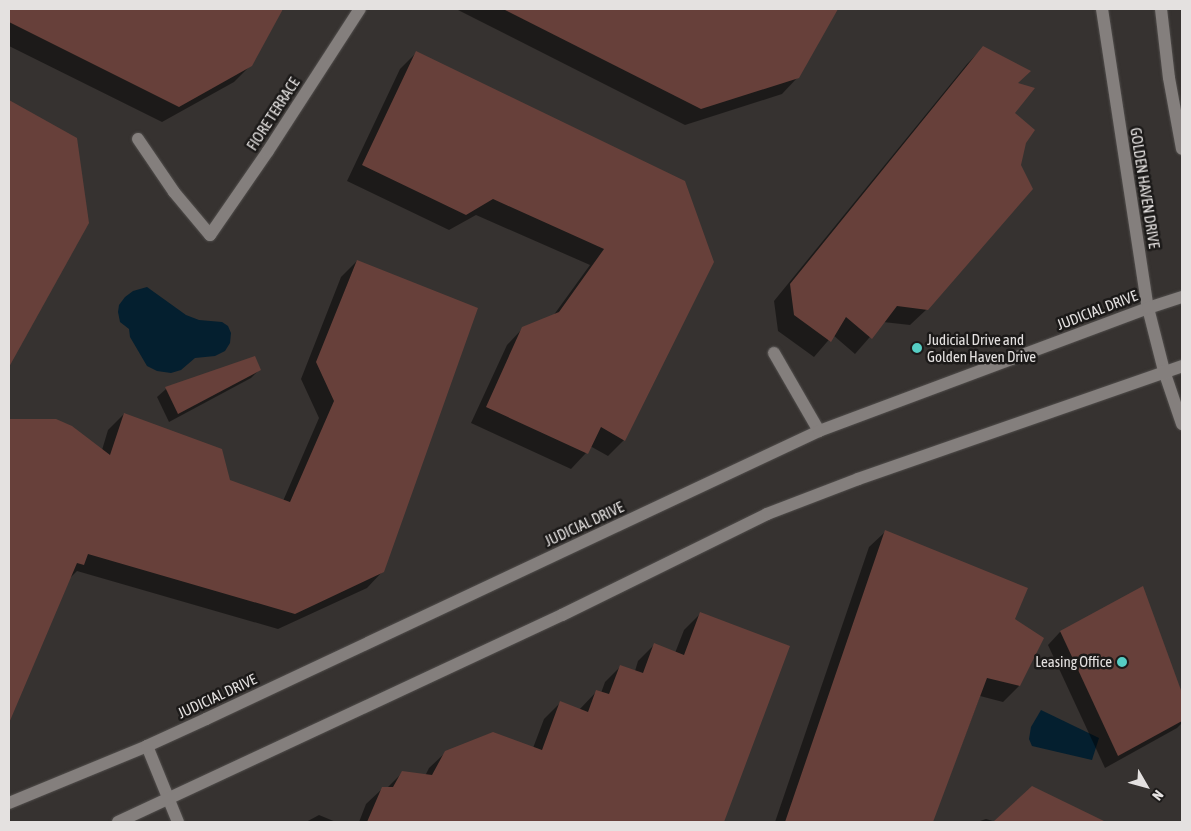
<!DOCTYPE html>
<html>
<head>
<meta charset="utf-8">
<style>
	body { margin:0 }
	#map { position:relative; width:1191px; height:831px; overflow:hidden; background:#363230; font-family:"Asap Condensed",sans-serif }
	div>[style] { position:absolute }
	.water>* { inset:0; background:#041f2f }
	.shadow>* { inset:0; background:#0007 }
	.building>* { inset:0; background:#67403a }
	.roads { filter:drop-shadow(0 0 1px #514e4c) drop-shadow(0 0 1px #514e4c) }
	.minor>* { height:12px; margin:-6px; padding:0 6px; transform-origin:6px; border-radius:6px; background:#847f7d }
	.dots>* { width:14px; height:14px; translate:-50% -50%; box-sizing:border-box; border:2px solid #1c1a19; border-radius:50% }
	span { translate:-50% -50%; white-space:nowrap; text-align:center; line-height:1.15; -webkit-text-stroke:5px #1c1a19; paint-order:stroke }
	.street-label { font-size:15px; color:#e4e1e0 }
	.poi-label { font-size:15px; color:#e4e1e0 }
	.left { translate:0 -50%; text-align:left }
	.right { translate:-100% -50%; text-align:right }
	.frame { position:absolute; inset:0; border:10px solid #e4e1e0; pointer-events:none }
	.north { position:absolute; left:1121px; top:761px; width:50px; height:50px; -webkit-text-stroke:4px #1c1a19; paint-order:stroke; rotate:128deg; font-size:14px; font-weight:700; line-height:20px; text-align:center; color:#e4e1e0 }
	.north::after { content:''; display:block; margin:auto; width:18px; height:22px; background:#e4e1e0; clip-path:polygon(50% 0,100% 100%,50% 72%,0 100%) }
</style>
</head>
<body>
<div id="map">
	<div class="water">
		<div style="clip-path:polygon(147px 287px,186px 315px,199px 320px,222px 322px,228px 326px,231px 333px,230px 343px,225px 351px,215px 356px,195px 358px,181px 370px,171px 373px,157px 371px,147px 366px,130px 337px,129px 329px,120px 322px,118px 312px,119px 305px,125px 297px,133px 291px)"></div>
		<div style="clip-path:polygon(1041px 710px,1099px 738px,1092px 760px,1032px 746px,1029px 739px,1031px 727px)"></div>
	</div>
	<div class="shadow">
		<div style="clip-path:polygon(9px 9px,284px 9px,281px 11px,251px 65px,234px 82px,162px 122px,9px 46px)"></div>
		<div style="clip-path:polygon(456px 9px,836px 9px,798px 77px,782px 94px,685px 125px)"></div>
		<div style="clip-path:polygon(983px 48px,1017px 84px,1013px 113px,927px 309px,910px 325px,883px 322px,855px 354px,833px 335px,814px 357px,778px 331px,774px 301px,967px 64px)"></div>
		<div style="clip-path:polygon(416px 53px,713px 262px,624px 440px,608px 456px,590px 446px,586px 453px,571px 469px,471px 423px,507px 345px,523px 328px,553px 316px,590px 265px,476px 215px,449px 230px,347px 181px,400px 69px)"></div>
		<div style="clip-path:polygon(9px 102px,76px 139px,88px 223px,9px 365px)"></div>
		<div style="clip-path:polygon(357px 261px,383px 571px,367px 588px,278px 629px,77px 571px,69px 579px,9px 720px,9px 433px,28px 420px,102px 450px,108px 430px,124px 414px,229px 481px,283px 501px,319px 418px,301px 379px,341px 277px)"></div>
		<div style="clip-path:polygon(260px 369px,251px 378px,169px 422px,157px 397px,166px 389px)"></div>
		<div style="clip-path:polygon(885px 532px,1014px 619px,1019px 686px,1003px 702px,980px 696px,932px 822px,775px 822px,869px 547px)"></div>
		<div style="clip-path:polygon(1142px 588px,1182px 697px,1182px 723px,1177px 728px,1105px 768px,1048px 645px,1060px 632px)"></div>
		<div style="clip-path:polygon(700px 614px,788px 646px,722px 822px,359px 822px,366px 804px,383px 788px,387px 788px,403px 772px,425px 776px,429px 768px,446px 752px,533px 748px,544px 719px,560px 703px,579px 710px,597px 691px,601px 693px,605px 682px,621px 666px,635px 671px,638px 661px,654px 645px,675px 653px,684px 630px)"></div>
		<div style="clip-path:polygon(1032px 787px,1103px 822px,977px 822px,986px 819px,996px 822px)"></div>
		<div style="clip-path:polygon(319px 815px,336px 822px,306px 822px)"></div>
	</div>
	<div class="building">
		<div style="clip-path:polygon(9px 9px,283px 9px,252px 66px,179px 107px,9px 22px)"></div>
		<div style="clip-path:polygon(503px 9px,838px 9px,799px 78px,701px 109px)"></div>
		<div style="clip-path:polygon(983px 46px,1031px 71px,1018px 83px,1035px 88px,1015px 113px,1035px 130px,1026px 143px,1021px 165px,1033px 189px,928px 310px,897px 306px,872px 339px,846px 317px,831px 342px,794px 315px,790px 284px)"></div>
		<div style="clip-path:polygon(416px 51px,685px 181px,714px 262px,625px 441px,601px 427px,588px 454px,486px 407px,522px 327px,559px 312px,604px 249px,493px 199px,466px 215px,362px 165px)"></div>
		<div style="clip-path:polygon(9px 100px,77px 138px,89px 223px,9px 367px)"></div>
		<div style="clip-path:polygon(357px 260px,478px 308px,384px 572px,295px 614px,88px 554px,84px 565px,77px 563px,9px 723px,9px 419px,56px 419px,72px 426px,110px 455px,124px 413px,222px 449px,230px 480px,290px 502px,334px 401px,316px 362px)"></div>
		<div style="clip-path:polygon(255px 356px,261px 370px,178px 414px,165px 387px)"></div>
		<div style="clip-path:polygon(885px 530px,1028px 588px,1015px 619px,1044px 638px,1020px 686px,987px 678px,933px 822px,785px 822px)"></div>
		<div style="clip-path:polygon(1143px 586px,1182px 693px,1182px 721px,1118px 756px,1060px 631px)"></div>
		<div style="clip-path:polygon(700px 612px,790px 646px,724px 822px,367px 822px,382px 787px,393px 787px,402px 771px,432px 775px,445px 751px,493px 732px,542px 750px,560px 701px,588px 712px,596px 690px,609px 694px,620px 665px,643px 673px,654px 643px,684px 655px)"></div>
		<div style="clip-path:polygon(1032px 786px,1106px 822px,993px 822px)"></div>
	</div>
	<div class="roads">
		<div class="minor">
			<div style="left:1102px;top:9px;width:303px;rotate:81.3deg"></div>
			<div style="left:1148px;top:308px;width:65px;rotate:75.7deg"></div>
			<div style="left:1164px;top:371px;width:56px;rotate:71.2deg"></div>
			<div style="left:1161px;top:9px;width:69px;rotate:83.4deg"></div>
			<div style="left:1169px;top:78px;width:72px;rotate:79.6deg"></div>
			<div style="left:138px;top:139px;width:64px;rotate:55.8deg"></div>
			<div style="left:174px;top:192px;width:56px;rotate:50.1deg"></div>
			<div style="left:210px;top:235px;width:102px;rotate:-55.4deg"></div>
			<div style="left:268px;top:151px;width:169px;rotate:-57.1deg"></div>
			<div style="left:774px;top:353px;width:90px;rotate:60deg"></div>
			<div style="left:147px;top:746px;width:82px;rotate:67.8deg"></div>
			<div style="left:9px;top:803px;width:149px;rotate:-22.4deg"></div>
			<div style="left:147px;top:746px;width:65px;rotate:-24.6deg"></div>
			<div style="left:206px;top:719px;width:677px;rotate:-25.17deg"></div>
			<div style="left:819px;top:431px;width:351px;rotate:-20.5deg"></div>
			<div style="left:1148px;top:308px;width:36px;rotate:-18deg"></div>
			<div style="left:118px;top:822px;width:490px;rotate:-25deg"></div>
			<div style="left:562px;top:615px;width:229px;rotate:-26.2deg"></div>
			<div style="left:767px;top:514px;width:97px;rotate:-21deg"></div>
			<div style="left:858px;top:479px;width:343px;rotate:-19.2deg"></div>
		</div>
	</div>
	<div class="dots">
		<div style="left:917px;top:348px;background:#56cec4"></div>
		<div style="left:1122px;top:662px;background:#56cec4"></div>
	</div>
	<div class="street-label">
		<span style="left:273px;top:114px;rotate:-57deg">FIORE TERRACE</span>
		<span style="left:1145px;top:188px;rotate:81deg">GOLDEN HAVEN DRIVE</span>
		<span style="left:1097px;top:310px;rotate:-21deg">JUDICIAL DRIVE</span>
		<span style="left:584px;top:524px;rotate:-25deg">JUDICIAL DRIVE</span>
		<span style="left:217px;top:696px;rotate:-25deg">JUDICIAL DRIVE</span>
	</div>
	<div class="poi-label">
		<span class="left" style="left:927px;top:348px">Judicial Drive and<br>Golden Haven Drive</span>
		<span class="right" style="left:1112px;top:662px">Leasing Office</span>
	</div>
	<div class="frame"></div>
	<div class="north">N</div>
</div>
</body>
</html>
